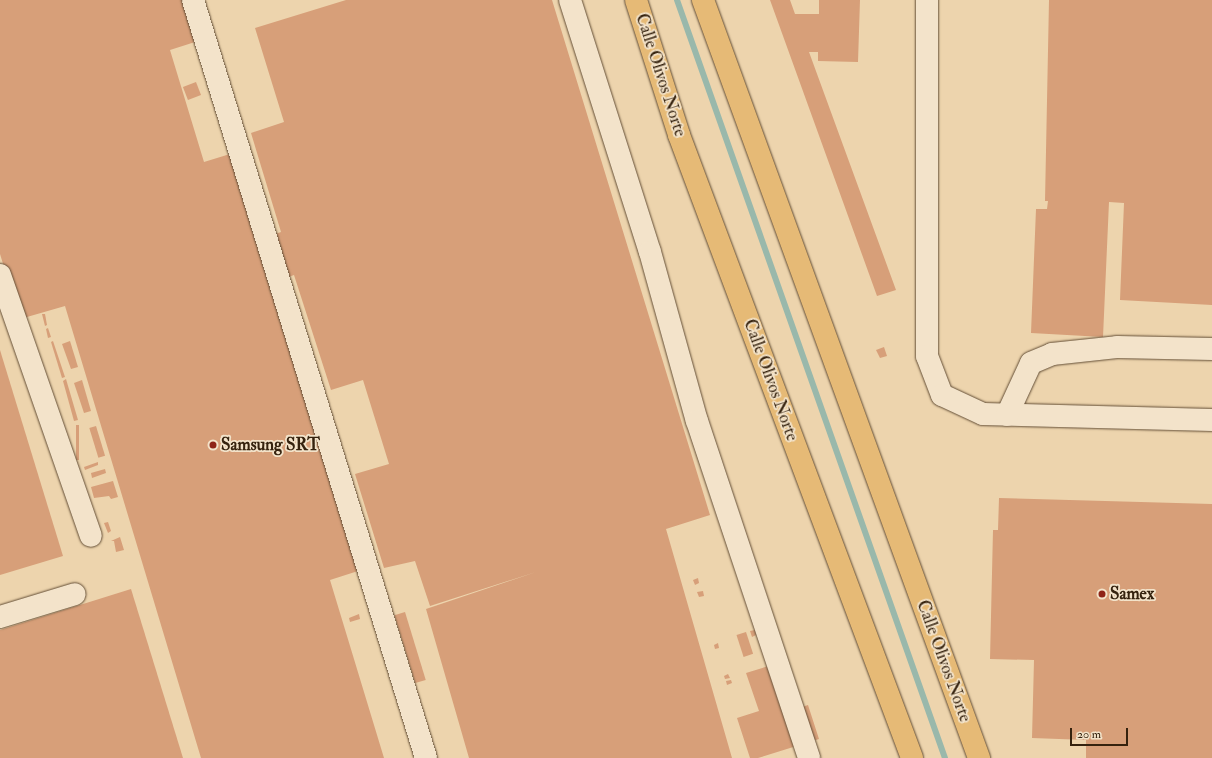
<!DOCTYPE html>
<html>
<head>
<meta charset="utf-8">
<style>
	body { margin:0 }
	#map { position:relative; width:1212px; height:758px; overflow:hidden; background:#edd4ad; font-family:"IM FELL Double Pica",serif }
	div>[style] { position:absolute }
	.stream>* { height:6px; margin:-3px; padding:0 3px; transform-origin:3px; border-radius:3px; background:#99b8ab }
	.building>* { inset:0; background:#d79f79; transform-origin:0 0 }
	.roads { filter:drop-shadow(0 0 1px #634e36) drop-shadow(0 0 1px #634e36) }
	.minor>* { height:22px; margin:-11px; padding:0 11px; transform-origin:11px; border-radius:11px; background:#f3e3ca }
	.major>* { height:22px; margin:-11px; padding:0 11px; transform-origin:11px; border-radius:11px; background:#e6ba76 }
	.dots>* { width:11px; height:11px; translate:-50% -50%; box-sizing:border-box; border:2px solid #f3e3ca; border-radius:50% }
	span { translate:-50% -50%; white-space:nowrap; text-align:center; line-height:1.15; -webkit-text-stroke:3.5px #f3e3ca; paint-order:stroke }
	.street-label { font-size:17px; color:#35220e }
	.poi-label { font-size:17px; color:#35220e; font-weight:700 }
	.left { translate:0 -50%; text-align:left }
	.scale { position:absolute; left:1070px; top:728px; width:58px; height:18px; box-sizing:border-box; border:2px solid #35220e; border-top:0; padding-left:5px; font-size:12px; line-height:14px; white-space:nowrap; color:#35220e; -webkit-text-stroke:3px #f3e3ca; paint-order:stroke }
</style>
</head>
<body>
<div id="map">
	<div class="stream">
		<div style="left:677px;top:0;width:804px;rotate:70.53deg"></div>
	</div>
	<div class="building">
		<div style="clip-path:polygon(0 0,183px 0,195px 42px,170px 50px,204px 162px,230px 154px,358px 571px,330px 580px,384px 758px,201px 758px,65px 306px,20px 319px,0 254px)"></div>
		<div style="clip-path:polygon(346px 0,552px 0,710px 515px,666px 529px,732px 758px,469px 758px,426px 609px,536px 572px,430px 606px,415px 561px,384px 568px,355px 474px,389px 464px,363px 380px,331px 390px,294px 275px,280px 280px,266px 237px,281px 232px,251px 133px,284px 122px,255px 28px)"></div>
		<div style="clip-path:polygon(770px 0,790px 0,795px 14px,819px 14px,819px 0,860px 0,858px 62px,818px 61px,818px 52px,809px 52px,896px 290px,877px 296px)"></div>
		<div style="clip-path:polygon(1049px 0,1212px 0,1212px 305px,1120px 300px,1124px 203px,1109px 202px,1103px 337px,1031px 333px,1036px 209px,1047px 209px,1048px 201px,1045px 201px)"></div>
		<div style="left:196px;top:82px;width:14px;height:14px;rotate:69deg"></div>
		<div style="clip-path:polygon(42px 314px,45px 314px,47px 325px,45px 326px)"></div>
		<div style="clip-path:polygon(48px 328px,51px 337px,48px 338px,46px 329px)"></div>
		<div style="clip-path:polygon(53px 341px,65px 377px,62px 378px,51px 342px)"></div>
		<div style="clip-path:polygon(70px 341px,78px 367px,71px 369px,62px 344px)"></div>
		<div style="clip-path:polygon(884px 347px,887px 356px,880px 358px,876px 350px)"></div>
		<div style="clip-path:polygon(0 350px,63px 556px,0 575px)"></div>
		<div style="clip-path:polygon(66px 379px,78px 420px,74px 421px,63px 381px)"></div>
		<div style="clip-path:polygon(82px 380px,91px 411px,84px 413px,74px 383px)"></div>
		<div style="left:76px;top:425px;width:3px;height:35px"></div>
		<div style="left:96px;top:426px;width:31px;height:7px;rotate:73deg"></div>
		<div style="clip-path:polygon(98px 462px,98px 465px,85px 470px,84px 467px)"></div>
		<div style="clip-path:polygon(105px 469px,106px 473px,92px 478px,91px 473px)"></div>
		<div style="clip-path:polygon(113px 481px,118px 497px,111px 499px,109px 496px,94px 498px,91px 487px)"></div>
		<div style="clip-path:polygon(999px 498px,1212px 504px,1212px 758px,1086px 758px,1086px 740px,1032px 738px,1034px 660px,990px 659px,993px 530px,998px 530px)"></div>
		<div style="clip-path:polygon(108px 522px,111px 531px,108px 533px,104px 523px)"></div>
		<div style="clip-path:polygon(120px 537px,124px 550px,116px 552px,114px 541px,111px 541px)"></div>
		<div style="clip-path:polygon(698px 578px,699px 583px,695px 585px,693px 580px)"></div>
		<div style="clip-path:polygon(131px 589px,183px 758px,0 758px,0 630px)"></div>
		<div style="clip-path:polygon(703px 591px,704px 596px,699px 597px,697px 592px)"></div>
		<div style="left:405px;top:612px;width:71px;height:11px;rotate:73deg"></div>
		<div style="clip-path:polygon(359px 614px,360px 619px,350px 622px,349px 618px)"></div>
		<div style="clip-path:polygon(755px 630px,756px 635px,752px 637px,750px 631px)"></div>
		<div style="left:746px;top:632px;width:23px;height:10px;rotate:72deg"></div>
		<div style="clip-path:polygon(718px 643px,719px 648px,715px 649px,714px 645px)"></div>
		<div style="clip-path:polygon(775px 664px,790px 711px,808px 705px,819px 739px,758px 758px,750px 758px,737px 718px,759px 711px,746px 673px)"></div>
		<div style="clip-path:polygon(728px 674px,730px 678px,725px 679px,724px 676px)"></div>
		<div style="clip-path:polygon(731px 680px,732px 683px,727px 685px,726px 681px)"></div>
	</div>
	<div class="roads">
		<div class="minor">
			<div style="left:193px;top:0;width:793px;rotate:72.91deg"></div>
			<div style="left:570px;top:0;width:264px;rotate:72.4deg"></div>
			<div style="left:650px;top:252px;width:175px;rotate:74.5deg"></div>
			<div style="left:697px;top:421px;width:355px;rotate:71.6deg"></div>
			<div style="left:927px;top:0;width:356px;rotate:90deg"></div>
			<div style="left:927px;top:356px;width:42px;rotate:69deg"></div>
			<div style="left:942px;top:395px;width:45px;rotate:24.9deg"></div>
			<div style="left:983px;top:414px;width:229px;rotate:1.5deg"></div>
			<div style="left:0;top:275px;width:276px;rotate:70.8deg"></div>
			<div style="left:1007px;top:415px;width:57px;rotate:-65.2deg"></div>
			<div style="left:1031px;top:363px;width:23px;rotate:-23deg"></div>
			<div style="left:1052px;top:354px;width:65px;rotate:-6.1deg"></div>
			<div style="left:1117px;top:347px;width:95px;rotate:1.2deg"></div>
			<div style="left:0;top:617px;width:78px;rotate:-17deg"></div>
		</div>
		<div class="major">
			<div style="left:636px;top:0;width:142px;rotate:72.3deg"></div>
			<div style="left:679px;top:135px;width:665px;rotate:69.49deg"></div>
			<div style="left:703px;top:0;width:807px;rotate:69.99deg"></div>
		</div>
	</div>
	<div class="dots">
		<div style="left:213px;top:445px;background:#8f2418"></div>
		<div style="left:1102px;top:594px;background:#8f2418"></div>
	</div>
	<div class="street-label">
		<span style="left:661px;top:75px;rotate:72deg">Calle Olivos Norte</span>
		<span style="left:771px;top:380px;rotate:70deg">Calle Olivos Norte</span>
		<span style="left:944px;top:661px;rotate:70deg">Calle Olivos Norte</span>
	</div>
	<div class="poi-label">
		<span class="left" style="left:221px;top:445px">Samsung SRT</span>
		<span class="left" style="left:1110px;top:594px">Samex</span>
	</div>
	<div class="scale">20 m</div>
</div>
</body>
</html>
